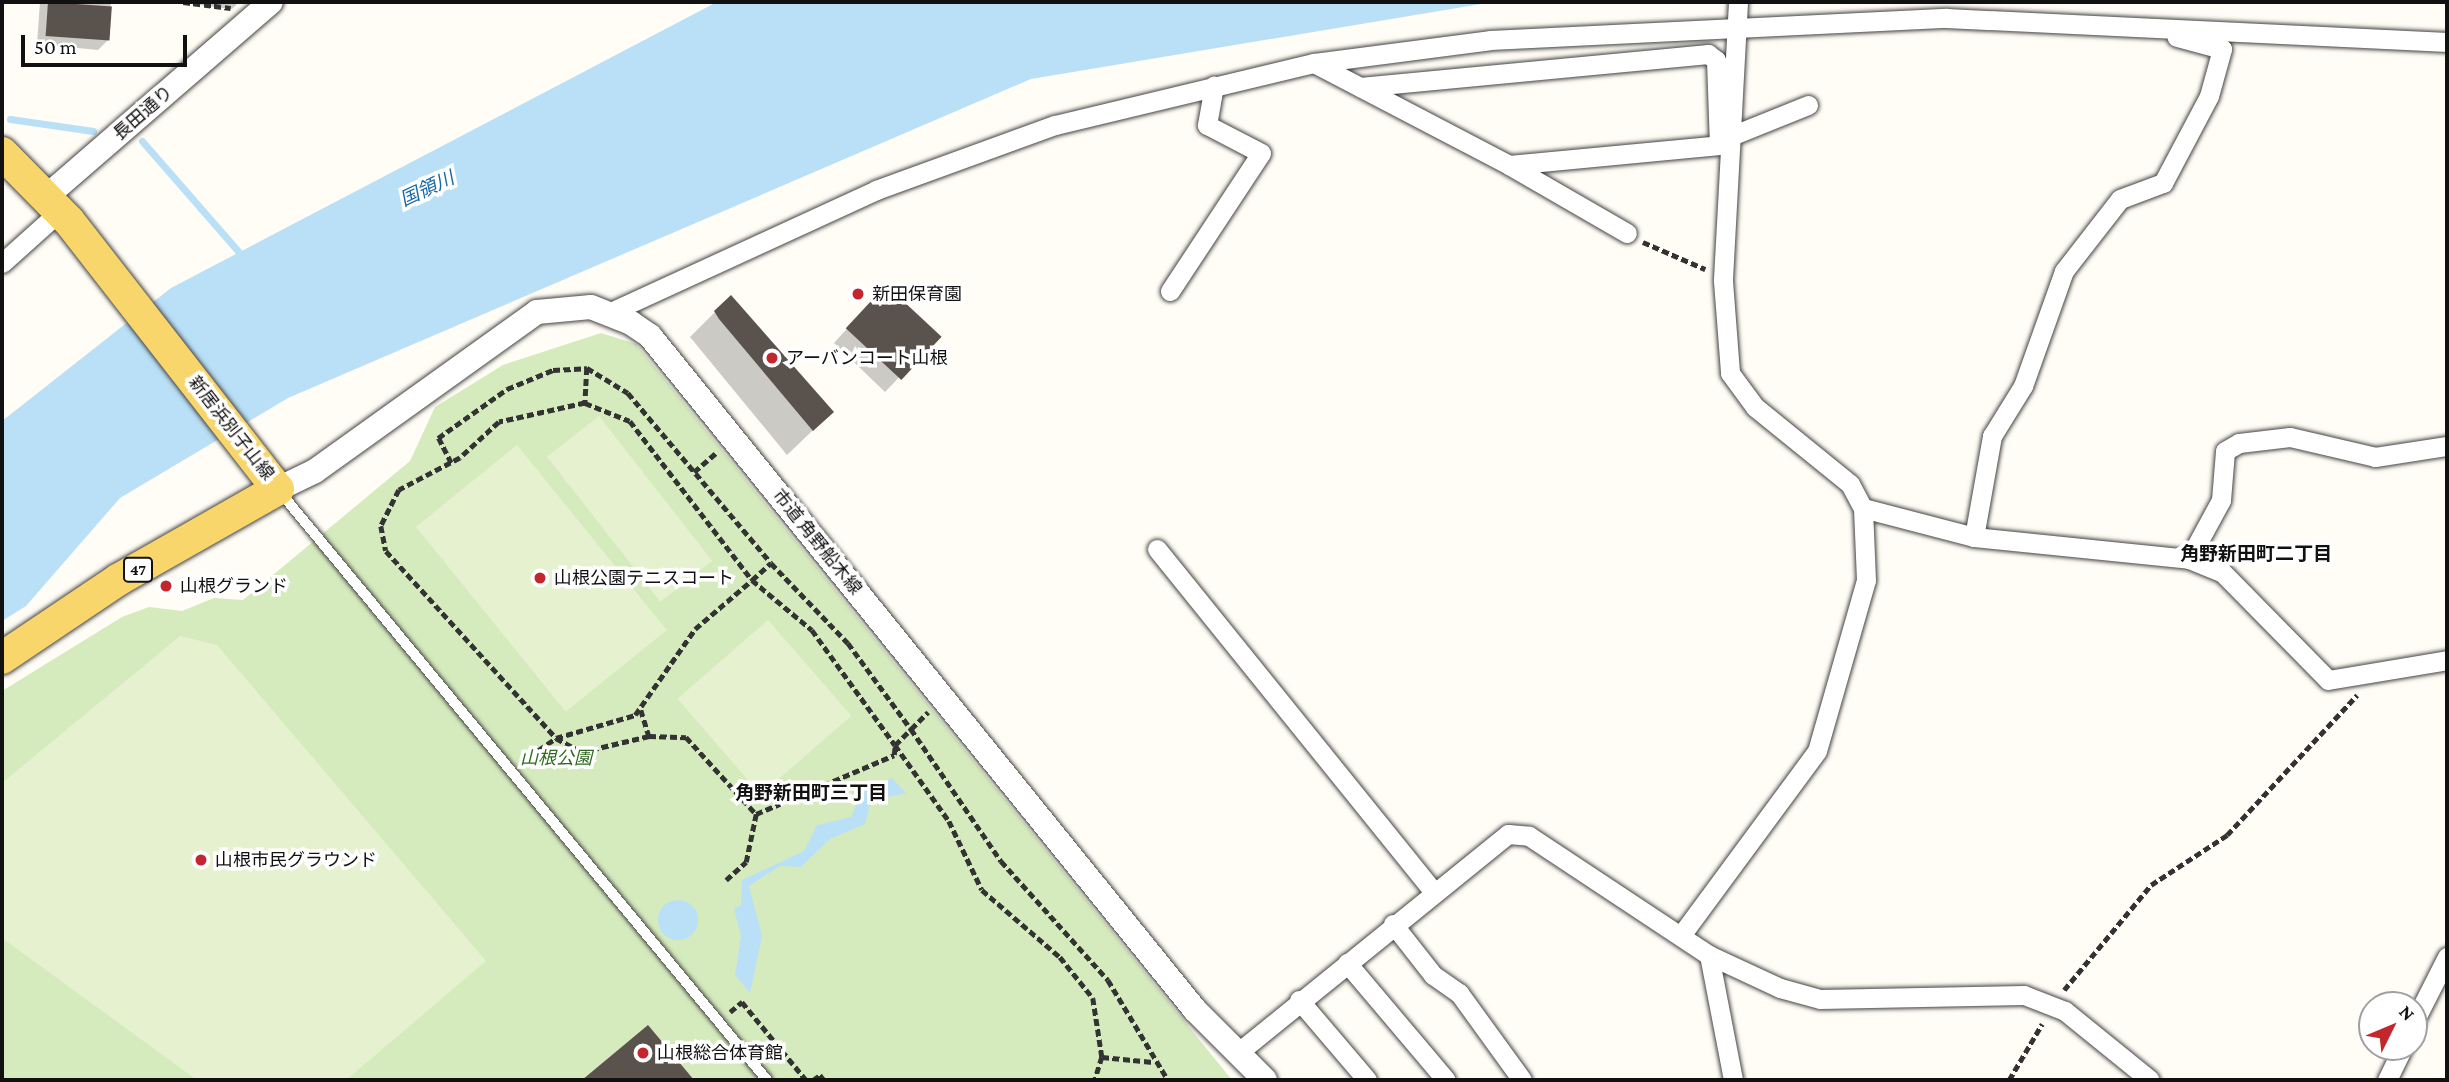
<!DOCTYPE html>
<html>
<head>
<meta charset="utf-8">
<style>
	body { margin:0 }
	#map { position:relative; width:2449px; height:1082px; overflow:hidden; background:#fffdf5; font-family:"Crimson Pro","Noto Sans JP",serif }
	div>[style] { position:absolute }
	.green>* { inset:0; background:#d5ebbd }
	.pitch>* { inset:0; background:#e6f2cf; transform-origin:0 0 }
	.water>* { inset:0; background:#b9e0f7 }
	.round { border-radius:50% }
	.shadow>* { inset:0; background:#0003 }
	.stream>* { height:7px; margin:-3.5px; padding:0 3.5px; transform-origin:3.5px; border-radius:3.5px; background:#b9e0f7 }
	.building>* { inset:0; background:#5a524d; transform-origin:0 0 }
	.path>* { height:4.5px; margin-top:-2.25px; transform-origin:0; background:repeating-linear-gradient(90deg,#333 0 7px,transparent 0 10.5px) }
	.roads { filter:drop-shadow(0 0 2px #444) drop-shadow(0 0 2px #444) }
	.service>* { height:10px; margin:-5px; padding:0 5px; transform-origin:5px; border-radius:5px; background:#fff }
	.minor>* { height:19px; margin:-9.5px; padding:0 9.5px; transform-origin:9.5px; border-radius:9.5px; background:#fff }
	.tertiary>* { height:24px; margin:-12px; padding:0 12px; transform-origin:12px; border-radius:12px; background:#fff }
	.primary>* { height:32px; margin:-16px; padding:0 16px; transform-origin:16px; border-radius:16px; background:#f9d66b }
	.dots>* { width:19px; height:19px; translate:-50% -50%; box-sizing:border-box; border:4px solid #fff; border-radius:50% }
	span { translate:-50% -50%; white-space:nowrap; text-align:center; line-height:1.15; -webkit-text-stroke:7px #fff; paint-order:stroke }
	.shield-label span { padding:2px 5px; background:#fff; border:2px solid; border-radius:5px; -webkit-text-stroke-width:0 }
	.shield-label { font-size:16px; color:#111; font-weight:700 }
	.street-label { font-size:18px; color:#111 }
	.poi-label { font-size:18px; color:#111 }
	.left { translate:0 -50%; text-align:left }
	.park-label { font-size:18px; color:#2f6b1f; font-style:italic }
	.water-label { font-size:19px; color:#1768a6; font-style:italic }
	.neighbourhood-label { font-size:19px; color:#111; font-weight:700 }
	.frame { position:absolute; inset:0; border:4px solid #111; pointer-events:none }
	.north { position:absolute; left:2358px; top:991px; width:70px; height:70px; box-sizing:border-box; background:#fff; border:2px solid #a0a0a0; border-radius:50%; rotate:47deg; font-size:19px; font-weight:700; line-height:28px; text-align:center; color:#111 }
	.north::after { content:''; display:block; margin:auto; width:24px; height:32px; background:#c4262e; clip-path:polygon(50% 0,100% 100%,50% 72%,0 100%) }
	.scale { position:absolute; left:21px; top:35px; width:166px; height:32px; box-sizing:border-box; border:4px solid #111; border-top:0; padding-left:9px; font-size:21px; line-height:24px; white-space:nowrap; color:#111; -webkit-text-stroke:5px #fff; paint-order:stroke }
</style>
</head>
<body>
<div id="map">
	<div class="green">
		<div style="clip-path:polygon(601px 333px,636px 344px,1232px 1080px,2px 1080px,2px 691px,122px 617px,149px 607px,182px 611px,214px 598px,243px 600px,410px 461px,435px 407px,503px 365px)"></div>
	</div>
	<div class="pitch">
		<div style="left:599px;top:416px;width:184px;height:66px;rotate:52deg"></div>
		<div style="left:517px;top:445px;width:238px;height:130px;rotate:51deg"></div>
		<div style="left:768px;top:620px;width:127px;height:120px;rotate:49deg"></div>
		<div style="clip-path:polygon(180px 636px,217px 645px,486px 961px,346px 1080px,197px 1080px,2px 938px,2px 783px)"></div>
	</div>
	<div class="water">
		<div style="clip-path:polygon(1493px 2px,1031px 79px,288px 398px,120px 498px,26px 606px,2px 621px,2px 421px,171px 288px,715px 3px)"></div>
		<div style="clip-path:polygon(892px 778px,906px 793px,871px 801px,865px 824px,830px 839px,801px 867px,780px 866px,749px 886px,762px 936px,750px 993px,735px 975px,741px 936px,734px 909px,741px 905px,742px 880px,804px 851px,817px 825px,851px 817px,862px 792px)"></div>
		<div class="round" style="left:658px;top:900px;width:40px;height:40px"></div>
	</div>
	<div class="shadow">
		<div style="clip-path:polygon(40px 2px,111px 2px,107px 41px,98px 50px,37px 44px)"></div>
		<div style="clip-path:polygon(175px 2px,239px 2px,232px 9px)"></div>
		<div style="clip-path:polygon(873px 300px,938px 337px,885px 392px,834px 343px)"></div>
		<div style="clip-path:polygon(715px 312px,832px 412px,787px 455px,690px 337px)"></div>
		<div style="clip-path:polygon(648px 1027px,692px 1080px,584px 1080px)"></div>
	</div>
	<div class="stream">
		<div style="left:10px;top:119px;width:84px;rotate:8.2deg"></div>
		<div style="left:142px;top:141px;width:157px;rotate:48.9deg"></div>
	</div>
	<div class="building">
		<div style="left:48px;top:2px;width:64px;height:34px;rotate:4deg"></div>
		<div style="left:886px;top:285px;width:76px;height:59px;rotate:43deg"></div>
		<div style="clip-path:polygon(731px 295px,834px 412px,813px 431px,719px 319px,714px 311px)"></div>
		<div style="clip-path:polygon(648px 1025px,694px 1080px,582px 1080px)"></div>
	</div>
	<div class="path">
		<div style="left:183px;top:2px;width:48px;rotate:7.1deg"></div>
		<div style="left:1643px;top:242px;width:68px;rotate:23.5deg"></div>
		<div style="left:587px;top:368px;width:35px;rotate:93deg"></div>
		<div style="left:585px;top:403px;width:48px;rotate:21.8deg"></div>
		<div style="left:630px;top:421px;width:200px;rotate:52.5deg"></div>
		<div style="left:752px;top:580px;width:25px;rotate:-42deg"></div>
		<div style="left:771px;top:563px;width:111px;rotate:46.1deg"></div>
		<div style="left:848px;top:643px;width:107px;rotate:53.8deg"></div>
		<div style="left:911px;top:729px;width:24px;rotate:-45deg"></div>
		<div style="left:585px;top:403px;width:88px;rotate:167.5deg"></div>
		<div style="left:499px;top:422px;width:53px;rotate:137.3deg"></div>
		<div style="left:460px;top:458px;width:69px;rotate:152.3deg"></div>
		<div style="left:399px;top:490px;width:40px;rotate:116.6deg"></div>
		<div style="left:381px;top:526px;width:25px;rotate:79deg"></div>
		<div style="left:386px;top:551px;width:253px;rotate:47.7deg"></div>
		<div style="left:556px;top:738px;width:29px;rotate:29deg"></div>
		<div style="left:581px;top:752px;width:70px;rotate:-13.2deg"></div>
		<div style="left:649px;top:736px;width:37px;rotate:2deg"></div>
		<div style="left:686px;top:737px;width:104px;rotate:47.7deg"></div>
		<div style="left:451px;top:463px;width:28px;rotate:-117deg"></div>
		<div style="left:438px;top:438px;width:85px;rotate:-35.4deg"></div>
		<div style="left:507px;top:389px;width:50px;rotate:-22.4deg"></div>
		<div style="left:553px;top:370px;width:34px;rotate:-3deg"></div>
		<div style="left:587px;top:368px;width:48px;rotate:31.4deg"></div>
		<div style="left:628px;top:393px;width:222px;rotate:49.9deg"></div>
		<div style="left:694px;top:472px;width:30px;rotate:-41deg"></div>
		<div style="left:641px;top:710px;width:27px;rotate:73deg"></div>
		<div style="left:521px;top:762px;width:42px;rotate:-34.4deg"></div>
		<div style="left:556px;top:738px;width:82px;rotate:-16.2deg"></div>
		<div style="left:635px;top:715px;width:105px;rotate:-55.1deg"></div>
		<div style="left:695px;top:629px;width:75px;rotate:-40.7deg"></div>
		<div style="left:752px;top:580px;width:78px;rotate:39.8deg"></div>
		<div style="left:812px;top:630px;width:142px;rotate:54.2deg"></div>
		<div style="left:895px;top:745px;width:23px;rotate:-45deg"></div>
		<div style="left:911px;top:729px;width:160px;rotate:55.7deg"></div>
		<div style="left:1001px;top:861px;width:160px;rotate:48deg"></div>
		<div style="left:1108px;top:980px;width:117px;rotate:59deg"></div>
		<div style="left:756px;top:814px;width:150px;rotate:-23.1deg"></div>
		<div style="left:894px;top:755px;width:10px;rotate:-84deg"></div>
		<div style="left:895px;top:745px;width:93px;rotate:54.6deg"></div>
		<div style="left:949px;top:821px;width:76px;rotate:64.4deg"></div>
		<div style="left:982px;top:890px;width:103px;rotate:40.7deg"></div>
		<div style="left:1060px;top:957px;width:53px;rotate:51.2deg"></div>
		<div style="left:1093px;top:998px;width:60px;rotate:81.3deg"></div>
		<div style="left:1102px;top:1057px;width:24px;rotate:107deg"></div>
		<div style="left:726px;top:880px;width:27px;rotate:-42deg"></div>
		<div style="left:746px;top:862px;width:49px;rotate:-78.2deg"></div>
		<div style="left:2064px;top:990px;width:136px;rotate:-50.4deg"></div>
		<div style="left:2151px;top:885px;width:91px;rotate:-33.3deg"></div>
		<div style="left:2227px;top:835px;width:191px;rotate:-47.1deg"></div>
		<div style="left:730px;top:1012px;width:16px;rotate:-40deg"></div>
		<div style="left:742px;top:1002px;width:101px;rotate:50.6deg"></div>
		<div style="left:1102px;top:1057px;width:51px;rotate:5.6deg"></div>
		<div style="left:813px;top:1080px;width:9px;rotate:-36deg"></div>
		<div style="left:820px;top:1075px;width:6px;rotate:51deg"></div>
		<div style="left:2009px;top:1080px;width:65px;rotate:-59.5deg"></div>
	</div>
	<div class="roads">
		<div class="service">
			<div style="left:280px;top:492px;width:763px;rotate:50.37deg"></div>
		</div>
		<div class="minor">
			<div style="left:1738px;top:2px;width:279px;rotate:93.1deg"></div>
			<div style="left:1723px;top:281px;width:92px;rotate:85.6deg"></div>
			<div style="left:1730px;top:373px;width:42px;rotate:53.7deg"></div>
			<div style="left:1755px;top:407px;width:122px;rotate:39deg"></div>
			<div style="left:1850px;top:484px;width:27px;rotate:62deg"></div>
			<div style="left:1863px;top:508px;width:115px;rotate:14.6deg"></div>
			<div style="left:1974px;top:537px;width:216px;rotate:5.8deg"></div>
			<div style="left:2189px;top:559px;width:35px;rotate:22deg"></div>
			<div style="left:2222px;top:572px;width:151px;rotate:45.5deg"></div>
			<div style="left:2328px;top:680px;width:121px;rotate:-9.5deg"></div>
			<div style="left:1314px;top:63px;width:220px;rotate:27.6deg"></div>
			<div style="left:1509px;top:165px;width:222px;rotate:-5.4deg"></div>
			<div style="left:1360px;top:87px;width:350px;rotate:-5.4deg"></div>
			<div style="left:1708px;top:54px;width:10px;rotate:37deg"></div>
			<div style="left:1716px;top:60px;width:85px;rotate:88deg"></div>
			<div style="left:1731px;top:136px;width:83px;rotate:-21.9deg"></div>
			<div style="left:1509px;top:165px;width:136px;rotate:30deg"></div>
			<div style="left:2px;top:263px;width:78px;rotate:-41.9deg"></div>
			<div style="left:1170px;top:291px;width:165px;rotate:-56.6deg"></div>
			<div style="left:1261px;top:153px;width:61px;rotate:-152.6deg"></div>
			<div style="left:1207px;top:125px;width:40px;rotate:-80deg"></div>
			<div style="left:611px;top:312px;width:292px;rotate:-24.7deg"></div>
			<div style="left:876px;top:190px;width:190px;rotate:-20deg"></div>
			<div style="left:1055px;top:125px;width:266px;rotate:-13.5deg"></div>
			<div style="left:1314px;top:63px;width:177px;rotate:-7.4deg"></div>
			<div style="left:1490px;top:40px;width:457px;rotate:-2.8deg"></div>
			<div style="left:1946px;top:18px;width:502px;rotate:2.74deg"></div>
			<div style="left:1974px;top:537px;width:103px;rotate:-79.9deg"></div>
			<div style="left:1992px;top:436px;width:59px;rotate:-58.2deg"></div>
			<div style="left:2023px;top:386px;width:122px;rotate:-70.4deg"></div>
			<div style="left:2064px;top:271px;width:91px;rotate:-52.1deg"></div>
			<div style="left:2120px;top:199px;width:46px;rotate:-20.4deg"></div>
			<div style="left:2163px;top:183px;width:98px;rotate:-62.1deg"></div>
			<div style="left:2209px;top:96px;width:49px;rotate:-74.5deg"></div>
			<div style="left:2222px;top:49px;width:47px;rotate:-165.1deg"></div>
			<div style="left:1157px;top:549px;width:438px;rotate:51.1deg"></div>
			<div style="left:2189px;top:559px;width:67px;rotate:-61.5deg"></div>
			<div style="left:2221px;top:500px;width:49px;rotate:-85.3deg"></div>
			<div style="left:2225px;top:451px;width:16px;rotate:-30deg"></div>
			<div style="left:2239px;top:443px;width:51px;rotate:-6.7deg"></div>
			<div style="left:2290px;top:437px;width:87px;rotate:13.2deg"></div>
			<div style="left:2375px;top:457px;width:73px;rotate:-8.7deg"></div>
			<div style="left:1393px;top:924px;width:65px;rotate:51.9deg"></div>
			<div style="left:1433px;top:975px;width:32px;rotate:35deg"></div>
			<div style="left:1459px;top:993px;width:107px;rotate:54.1deg"></div>
			<div style="left:1682px;top:934px;width:227px;rotate:-53.6deg"></div>
			<div style="left:1817px;top:751px;width:178px;rotate:-74deg"></div>
			<div style="left:1866px;top:580px;width:72px;rotate:-92.4deg"></div>
			<div style="left:1709px;top:955px;width:78px;rotate:24.9deg"></div>
			<div style="left:1780px;top:988px;width:41px;rotate:15.4deg"></div>
			<div style="left:1820px;top:999px;width:204px;rotate:-1.1deg"></div>
			<div style="left:2024px;top:995px;width:44px;rotate:21.3deg"></div>
			<div style="left:2065px;top:1011px;width:109px;rotate:39.1deg"></div>
			<div style="left:1347px;top:963px;width:153px;rotate:49.8deg"></div>
			<div style="left:1299px;top:1000px;width:105px;rotate:49.6deg"></div>
			<div style="left:2414px;top:1022px;width:73px;rotate:-63.1deg"></div>
			<div style="left:1240px;top:1051px;width:345px;rotate:-39deg"></div>
			<div style="left:1508px;top:834px;width:21px;rotate:5deg"></div>
			<div style="left:1529px;top:836px;width:216px;rotate:33.5deg"></div>
			<div style="left:1709px;top:955px;width:127px;rotate:79.1deg"></div>
			<div style="left:2387px;top:1080px;width:37px;rotate:-64deg"></div>
		</div>
		<div class="tertiary">
			<div style="left:47px;top:196px;width:296px;rotate:-40.9deg"></div>
			<div style="left:278px;top:489px;width:41px;rotate:-25.9deg"></div>
			<div style="left:315px;top:471px;width:273px;rotate:-35.6deg"></div>
			<div style="left:537px;top:312px;width:54px;rotate:-5.3deg"></div>
			<div style="left:591px;top:307px;width:43px;rotate:21.8deg"></div>
			<div style="left:631px;top:323px;width:23px;rotate:34deg"></div>
			<div style="left:650px;top:336px;width:867px;rotate:51.04deg"></div>
			<div style="left:1195px;top:1010px;width:99px;rotate:45deg"></div>
		</div>
		<div class="primary">
			<div style="left:2px;top:153px;width:95px;rotate:45.4deg"></div>
			<div style="left:69px;top:221px;width:340px;rotate:52.1deg"></div>
			<div style="left:278px;top:489px;width:184px;rotate:150.4deg"></div>
			<div style="left:118px;top:580px;width:140px;rotate:146.1deg"></div>
		</div>
	</div>
	<div class="dots">
		<div style="left:858px;top:294px;background:#c4262e"></div>
		<div style="left:772px;top:358px;background:#c4262e"></div>
		<div style="left:540px;top:578px;background:#c4262e"></div>
		<div style="left:166px;top:586px;background:#c4262e"></div>
		<div style="left:201px;top:860px;background:#c4262e"></div>
		<div style="left:643px;top:1053px;background:#c4262e"></div>
	</div>
	<div class="shield-label">
		<span style="left:138px;top:570px">47</span>
	</div>
	<div class="street-label">
		<span style="left:143px;top:113px;rotate:-41deg">長田通り</span>
		<span style="left:231px;top:428px;rotate:52deg">新居浜別子山線</span>
		<span style="left:817px;top:542px;rotate:51deg">市道 角野船木線</span>
	</div>
	<div class="poi-label">
		<span class="left" style="left:872px;top:294px">新田保育園</span>
		<span class="left" style="left:786px;top:358px">アーバンコート山根</span>
		<span class="left" style="left:554px;top:578px">山根公園テニスコート</span>
		<span class="left" style="left:180px;top:586px">山根グランド</span>
		<span class="left" style="left:215px;top:860px">山根市民グラウンド</span>
		<span class="left" style="left:657px;top:1053px">山根総合体育館</span>
	</div>
	<div class="park-label">
		<span style="left:556px;top:758px">山根公園</span>
	</div>
	<div class="water-label">
		<span style="left:427px;top:189px;rotate:-25deg">国領川</span>
	</div>
	<div class="neighbourhood-label">
		<span style="left:2256px;top:554px">角野新田町二丁目</span>
		<span style="left:811px;top:793px">角野新田町三丁目</span>
	</div>
	<div class="frame"></div>
	<div class="north">N</div>
	<div class="scale">50 m</div>
</div>
</body>
</html>
